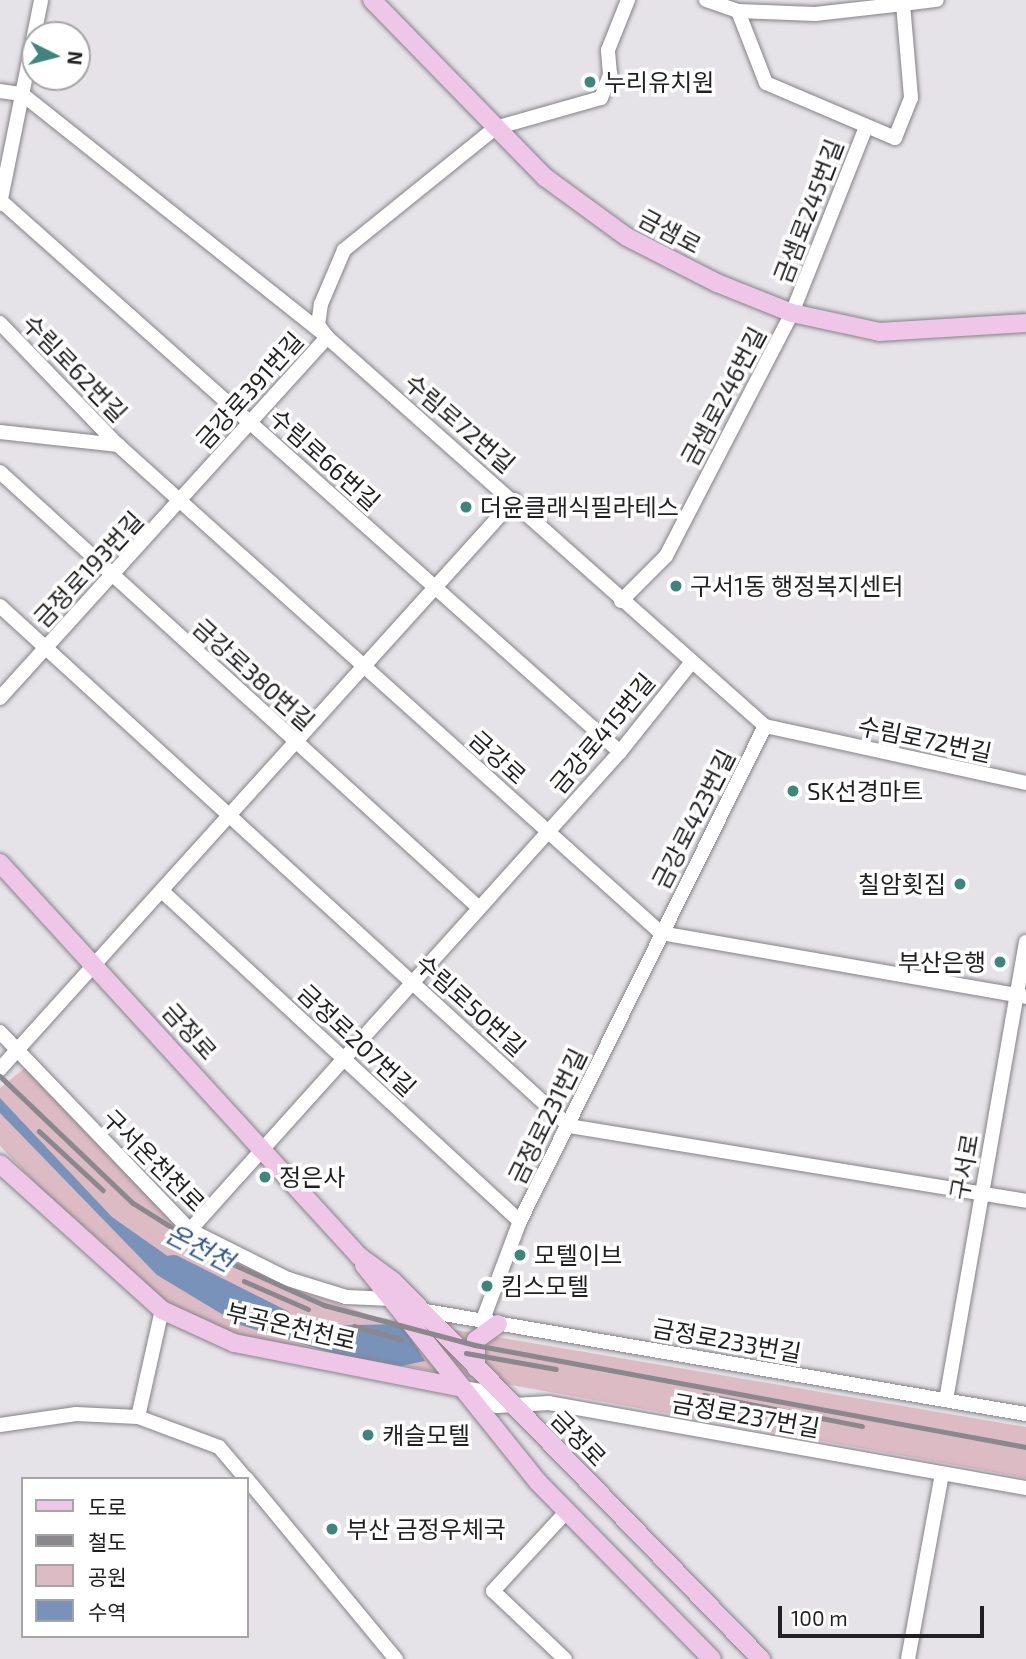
<!DOCTYPE html>
<html>
<head>
<meta charset="utf-8">
<style>
	body { margin:0 }
	#map { position:relative; width:1026px; height:1659px; overflow:hidden; background:#e5e2e8; font-family:"Exo 2","Noto Sans KR",sans-serif }
	div>[style] { position:absolute }
	.green>* { inset:0; background:#ddbbc5 }
	.water>* { inset:0; background:#7892b9 }
	.river>* { height:24px; margin:-12px; padding:0 12px; transform-origin:12px; border-radius:12px; background:#7892b9 }
	.roads { filter:drop-shadow(0 0 2px #848287) drop-shadow(0 0 2px #848287) }
	.minor>* { height:14px; margin:-7px; padding:0 7px; transform-origin:7px; border-radius:7px; background:#fff }
	.major>* { height:18px; margin:-9px; padding:0 9px; transform-origin:9px; border-radius:9px; background:#efc5e8 }
	.rail>* { height:4.5px; margin:-2.25px; padding:0 2.25px; transform-origin:2.25px; border-radius:2.25px; background:#8a888c }
	.dots>* { width:19px; height:19px; translate:-50% -50%; box-sizing:border-box; border:4px solid #fff; border-radius:50% }
	span { translate:-50% -50%; white-space:nowrap; text-align:center; line-height:1.15; -webkit-text-stroke:7px #fff; paint-order:stroke }
	.poi-label { font-size:24px; color:#201f21 }
	.left { translate:0 -50%; text-align:left }
	.right { translate:-100% -50%; text-align:right }
	.street-label { font-size:24px; color:#201f21 }
	.water-label { font-size:26px; color:#33568b; font-style:italic }
	.legend { position:absolute; left:21px; top:1477px; width:228px; height:161px; box-sizing:border-box; background:#fff; border:2px solid #a6a5a6; margin:0; padding:9px 12px; list-style:none; font-size:21px; color:#201f21 }
	.legend li { display:flex; align-items:center; gap:14px; height:35px }
	.legend b { width:35px; border:2px solid #a6a5a6 }
	.north { position:absolute; left:21px; top:21px; width:70px; height:70px; box-sizing:border-box; background:#fff; border:2px solid #a6a5a6; border-radius:50%; rotate:96deg; font-size:19px; font-weight:700; line-height:28px; text-align:center; color:#201f21 }
	.north::after { content:''; display:block; margin:auto; width:24px; height:32px; background:#3f857c; clip-path:polygon(50% 0,100% 100%,50% 72%,0 100%) }
	.scale { position:absolute; left:778px; top:1606px; width:206px; height:32px; box-sizing:border-box; border:4px solid #201f21; border-top:0; padding-left:9px; font-size:21px; line-height:24px; white-space:nowrap; color:#201f21; -webkit-text-stroke:5px #fff; paint-order:stroke }
</style>
</head>
<body>
<div id="map">
	<div class="green">
		<div style="clip-path:polygon(25px 1068px,168px 1215px,209px 1245px,304px 1292px,373px 1316px,1026px 1427px,1026px 1478px,229px 1334px,169px 1309px,97px 1247px,0 1146px,0 1088px)"></div>
	</div>
	<div class="water">
		<div style="clip-path:polygon(0 1098px,112px 1217px,226px 1297px,308px 1326px,402px 1324px,425px 1361px,401px 1366px,339px 1355px,240px 1325px,157px 1275px,0 1113px)"></div>
	</div>
	<div class="river">
		<div style="left:173px;top:1267px;width:121px;rotate:26.6deg"></div>
	</div>
	<div class="roads">
		<div class="minor">
			<div style="left:706px;top:0;width:34px;rotate:19deg"></div>
			<div style="left:903px;top:4px;width:94px;rotate:85.1deg"></div>
			<div style="left:911px;top:98px;width:43px;rotate:111.8deg"></div>
			<div style="left:895px;top:138px;width:140px;rotate:-156.9deg"></div>
			<div style="left:766px;top:83px;width:77px;rotate:-111.3deg"></div>
			<div style="left:738px;top:11px;width:77px;rotate:2.2deg"></div>
			<div style="left:815px;top:14px;width:89px;rotate:-6.5deg"></div>
			<div style="left:903px;top:4px;width:34px;rotate:-7deg"></div>
			<div style="left:0;top:91px;width:22px;rotate:8deg"></div>
			<div style="left:22px;top:94px;width:390px;rotate:38.5deg"></div>
			<div style="left:327px;top:337px;width:586px;rotate:41.61deg"></div>
			<div style="left:765px;top:726px;width:267px;rotate:12.3deg"></div>
			<div style="left:0;top:200px;width:830px;rotate:41.68deg"></div>
			<div style="left:0;top:204px;width:208px;rotate:-78.6deg"></div>
			<div style="left:0;top:323px;width:170px;rotate:46deg"></div>
			<div style="left:118px;top:445px;width:730px;rotate:41.95deg"></div>
			<div style="left:661px;top:933px;width:371px;rotate:9.9deg"></div>
			<div style="left:0;top:432px;width:119px;rotate:6.3deg"></div>
			<div style="left:0;top:472px;width:648px;rotate:42.31deg"></div>
			<div style="left:621px;top:601px;width:64px;rotate:-45deg"></div>
			<div style="left:666px;top:556px;width:274px;rotate:-62.6deg"></div>
			<div style="left:792px;top:313px;width:200px;rotate:-68.3deg"></div>
			<div style="left:0;top:606px;width:771px;rotate:42.42deg"></div>
			<div style="left:569px;top:1126px;width:463px;rotate:9.3deg"></div>
			<div style="left:0;top:698px;width:487px;rotate:-47.8deg"></div>
			<div style="left:327px;top:337px;width:15px;rotate:-127deg"></div>
			<div style="left:318px;top:325px;width:21px;rotate:-82deg"></div>
			<div style="left:321px;top:304px;width:59px;rotate:-66.9deg"></div>
			<div style="left:344px;top:250px;width:194px;rotate:-38.9deg"></div>
			<div style="left:495px;top:128px;width:110px;rotate:-15.8deg"></div>
			<div style="left:601px;top:98px;width:26px;rotate:-69deg"></div>
			<div style="left:610px;top:74px;width:24px;rotate:-95deg"></div>
			<div style="left:608px;top:50px;width:54px;rotate:-68.2deg"></div>
			<div style="left:163px;top:892px;width:485px;rotate:42.7deg"></div>
			<div style="left:0;top:1032px;width:274px;rotate:46.2deg"></div>
			<div style="left:190px;top:1230px;width:110px;rotate:26.6deg"></div>
			<div style="left:288px;top:1279px;width:61px;rotate:17.2deg"></div>
			<div style="left:346px;top:1297px;width:46px;rotate:2.5deg"></div>
			<div style="left:0;top:1069px;width:767px;rotate:-47.91deg"></div>
			<div style="left:190px;top:1230px;width:643px;rotate:-48.03deg"></div>
			<div style="left:620px;top:752px;width:114px;rotate:-51.4deg"></div>
			<div style="left:420px;top:1310px;width:615px;rotate:9.74deg"></div>
			<div style="left:482px;top:1322px;width:108px;rotate:-69.4deg"></div>
			<div style="left:520px;top:1221px;width:552px;rotate:-63.67deg"></div>
			<div style="left:463px;top:1388px;width:18px;rotate:9deg"></div>
			<div style="left:481px;top:1391px;width:22px;rotate:43deg"></div>
			<div style="left:497px;top:1406px;width:52px;rotate:-3.3deg"></div>
			<div style="left:549px;top:1403px;width:485px;rotate:10.1deg"></div>
			<div style="left:946px;top:1400px;width:465px;rotate:-80.1deg"></div>
			<div style="left:138px;top:1417px;width:110px;rotate:-77.4deg"></div>
			<div style="left:0;top:1425px;width:77px;rotate:-8.2deg"></div>
			<div style="left:76px;top:1414px;width:62px;rotate:2.8deg"></div>
			<div style="left:138px;top:1417px;width:86px;rotate:20.3deg"></div>
			<div style="left:219px;top:1447px;width:42px;rotate:49.8deg"></div>
			<div style="left:247px;top:1479px;width:234px;rotate:50.4deg"></div>
			<div style="left:565px;top:1659px;width:99px;rotate:-136.6deg"></div>
			<div style="left:493px;top:1591px;width:109px;rotate:-47.2deg"></div>
			<div style="left:908px;top:1659px;width:188px;rotate:-79.6deg"></div>
		</div>
		<div class="major">
			<div style="left:372px;top:0;width:249px;rotate:45.7deg"></div>
			<div style="left:546px;top:178px;width:100px;rotate:36.1deg"></div>
			<div style="left:627px;top:237px;width:101px;rotate:27.1deg"></div>
			<div style="left:717px;top:283px;width:81px;rotate:21.8deg"></div>
			<div style="left:792px;top:313px;width:90px;rotate:12.2deg"></div>
			<div style="left:880px;top:332px;width:146px;rotate:-3.5deg"></div>
			<div style="left:0;top:863px;width:532px;rotate:47.59deg"></div>
			<div style="left:359px;top:1256px;width:42px;rotate:36.3deg"></div>
			<div style="left:393px;top:1281px;width:528px;rotate:45.77deg"></div>
			<div style="left:0;top:1164px;width:218px;rotate:42deg"></div>
			<div style="left:162px;top:1310px;width:79px;rotate:24.6deg"></div>
			<div style="left:234px;top:1343px;width:233px;rotate:11.1deg"></div>
			<div style="left:364px;top:1265px;width:278px;rotate:51.3deg"></div>
			<div style="left:538px;top:1482px;width:248px;rotate:45.5deg"></div>
			<div style="left:476px;top:1368px;width:28px;rotate:-90deg"></div>
			<div style="left:476px;top:1340px;width:27px;rotate:-36deg"></div>
		</div>
	</div>
	<div class="rail">
		<div style="left:0;top:1076px;width:184px;rotate:43.7deg"></div>
		<div style="left:133px;top:1203px;width:107px;rotate:32.1deg"></div>
		<div style="left:224px;top:1260px;width:110px;rotate:24.2deg"></div>
		<div style="left:324px;top:1305px;width:156px;rotate:14.8deg"></div>
		<div style="left:475px;top:1345px;width:560px;rotate:10.49deg"></div>
		<div style="left:39px;top:1131px;width:87px;rotate:42.7deg"></div>
		<div style="left:244px;top:1281px;width:70px;rotate:23.6deg"></div>
		<div style="left:354px;top:1326px;width:49px;rotate:15.5deg"></div>
		<div style="left:466px;top:1353px;width:91px;rotate:10.1deg"></div>
		<div style="left:704px;top:1395px;width:161px;rotate:11.1deg"></div>
	</div>
	<div class="dots">
		<div style="left:590px;top:82px;background:#3f857c"></div>
		<div style="left:466px;top:507px;background:#3f857c"></div>
		<div style="left:676px;top:586px;background:#3f857c"></div>
		<div style="left:793px;top:791px;background:#3f857c"></div>
		<div style="left:960px;top:884px;background:#3f857c"></div>
		<div style="left:1000px;top:962px;background:#3f857c"></div>
		<div style="left:265px;top:1177px;background:#3f857c"></div>
		<div style="left:520px;top:1255px;background:#3f857c"></div>
		<div style="left:487px;top:1286px;background:#3f857c"></div>
		<div style="left:368px;top:1435px;background:#3f857c"></div>
		<div style="left:332px;top:1529px;background:#3f857c"></div>
	</div>
	<div class="poi-label">
		<span class="left" style="left:604px;top:82px">누리유치원</span>
		<span class="left" style="left:480px;top:507px">더윤클래식필라테스</span>
		<span class="left" style="left:690px;top:586px">구서1동 행정복지센터</span>
		<span class="left" style="left:807px;top:791px">SK선경마트</span>
		<span class="right" style="left:946px;top:884px">칠암횟집</span>
		<span class="right" style="left:986px;top:962px">부산은행</span>
		<span class="left" style="left:279px;top:1177px">정은사</span>
		<span class="left" style="left:534px;top:1255px">모텔이브</span>
		<span class="left" style="left:501px;top:1286px">킴스모텔</span>
		<span class="left" style="left:382px;top:1435px">캐슬모텔</span>
		<span class="left" style="left:346px;top:1529px">부산 금정우체국</span>
	</div>
	<div class="street-label">
		<span style="left:808px;top:211px;rotate:-69deg">금샘로245번길</span>
		<span style="left:670px;top:231px;rotate:28deg">금샘로</span>
		<span style="left:75px;top:368px;rotate:46deg">수림로62번길</span>
		<span style="left:249px;top:390px;rotate:-48deg">금강로391번길</span>
		<span style="left:723px;top:396px;rotate:-62deg">금샘로246번길</span>
		<span style="left:460px;top:423px;rotate:41deg">수림로72번길</span>
		<span style="left:325px;top:459px;rotate:42deg">수림로66번길</span>
		<span style="left:88px;top:569px;rotate:-47deg">금정로193번길</span>
		<span style="left:254px;top:674px;rotate:42deg">금강로380번길</span>
		<span style="left:602px;top:733px;rotate:-50deg">금강로415번길</span>
		<span style="left:925px;top:739px;rotate:12deg">수림로72번길</span>
		<span style="left:498px;top:757px;rotate:42deg">금강로</span>
		<span style="left:693px;top:819px;rotate:-63deg">금강로423번길</span>
		<span style="left:471px;top:1005px;rotate:42deg">수림로50번길</span>
		<span style="left:190px;top:1031px;rotate:48deg">금정로</span>
		<span style="left:357px;top:1040px;rotate:43deg">금정로207번길</span>
		<span style="left:547px;top:1116px;rotate:-64deg">금정로231번길</span>
		<span style="left:154px;top:1160px;rotate:45deg">구서온천천로</span>
		<span style="left:964px;top:1167px;rotate:-80deg">구서로</span>
		<span style="left:291px;top:1326px;rotate:13deg">부곡온천천로</span>
		<span style="left:727px;top:1340px;rotate:10deg">금정로233번길</span>
		<span style="left:746px;top:1415px;rotate:10deg">금정로237번길</span>
		<span style="left:579px;top:1438px;rotate:46deg">금정로</span>
	</div>
	<div class="water-label">
		<span style="left:200px;top:1247px;rotate:27deg">온천천</span>
	</div>
	<ul class="legend">
	<li><b style="height:9px;background:#efc5e8"></b>도로</li>
	<li><b style="height:9px;background:#8a888c"></b>철도</li>
	<li><b style="height:19px;background:#ddbbc5"></b>공원</li>
	<li><b style="height:19px;background:#7892b9"></b>수역</li>
	</ul>
	<div class="north">N</div>
	<div class="scale">100 m</div>
</div>
</body>
</html>
